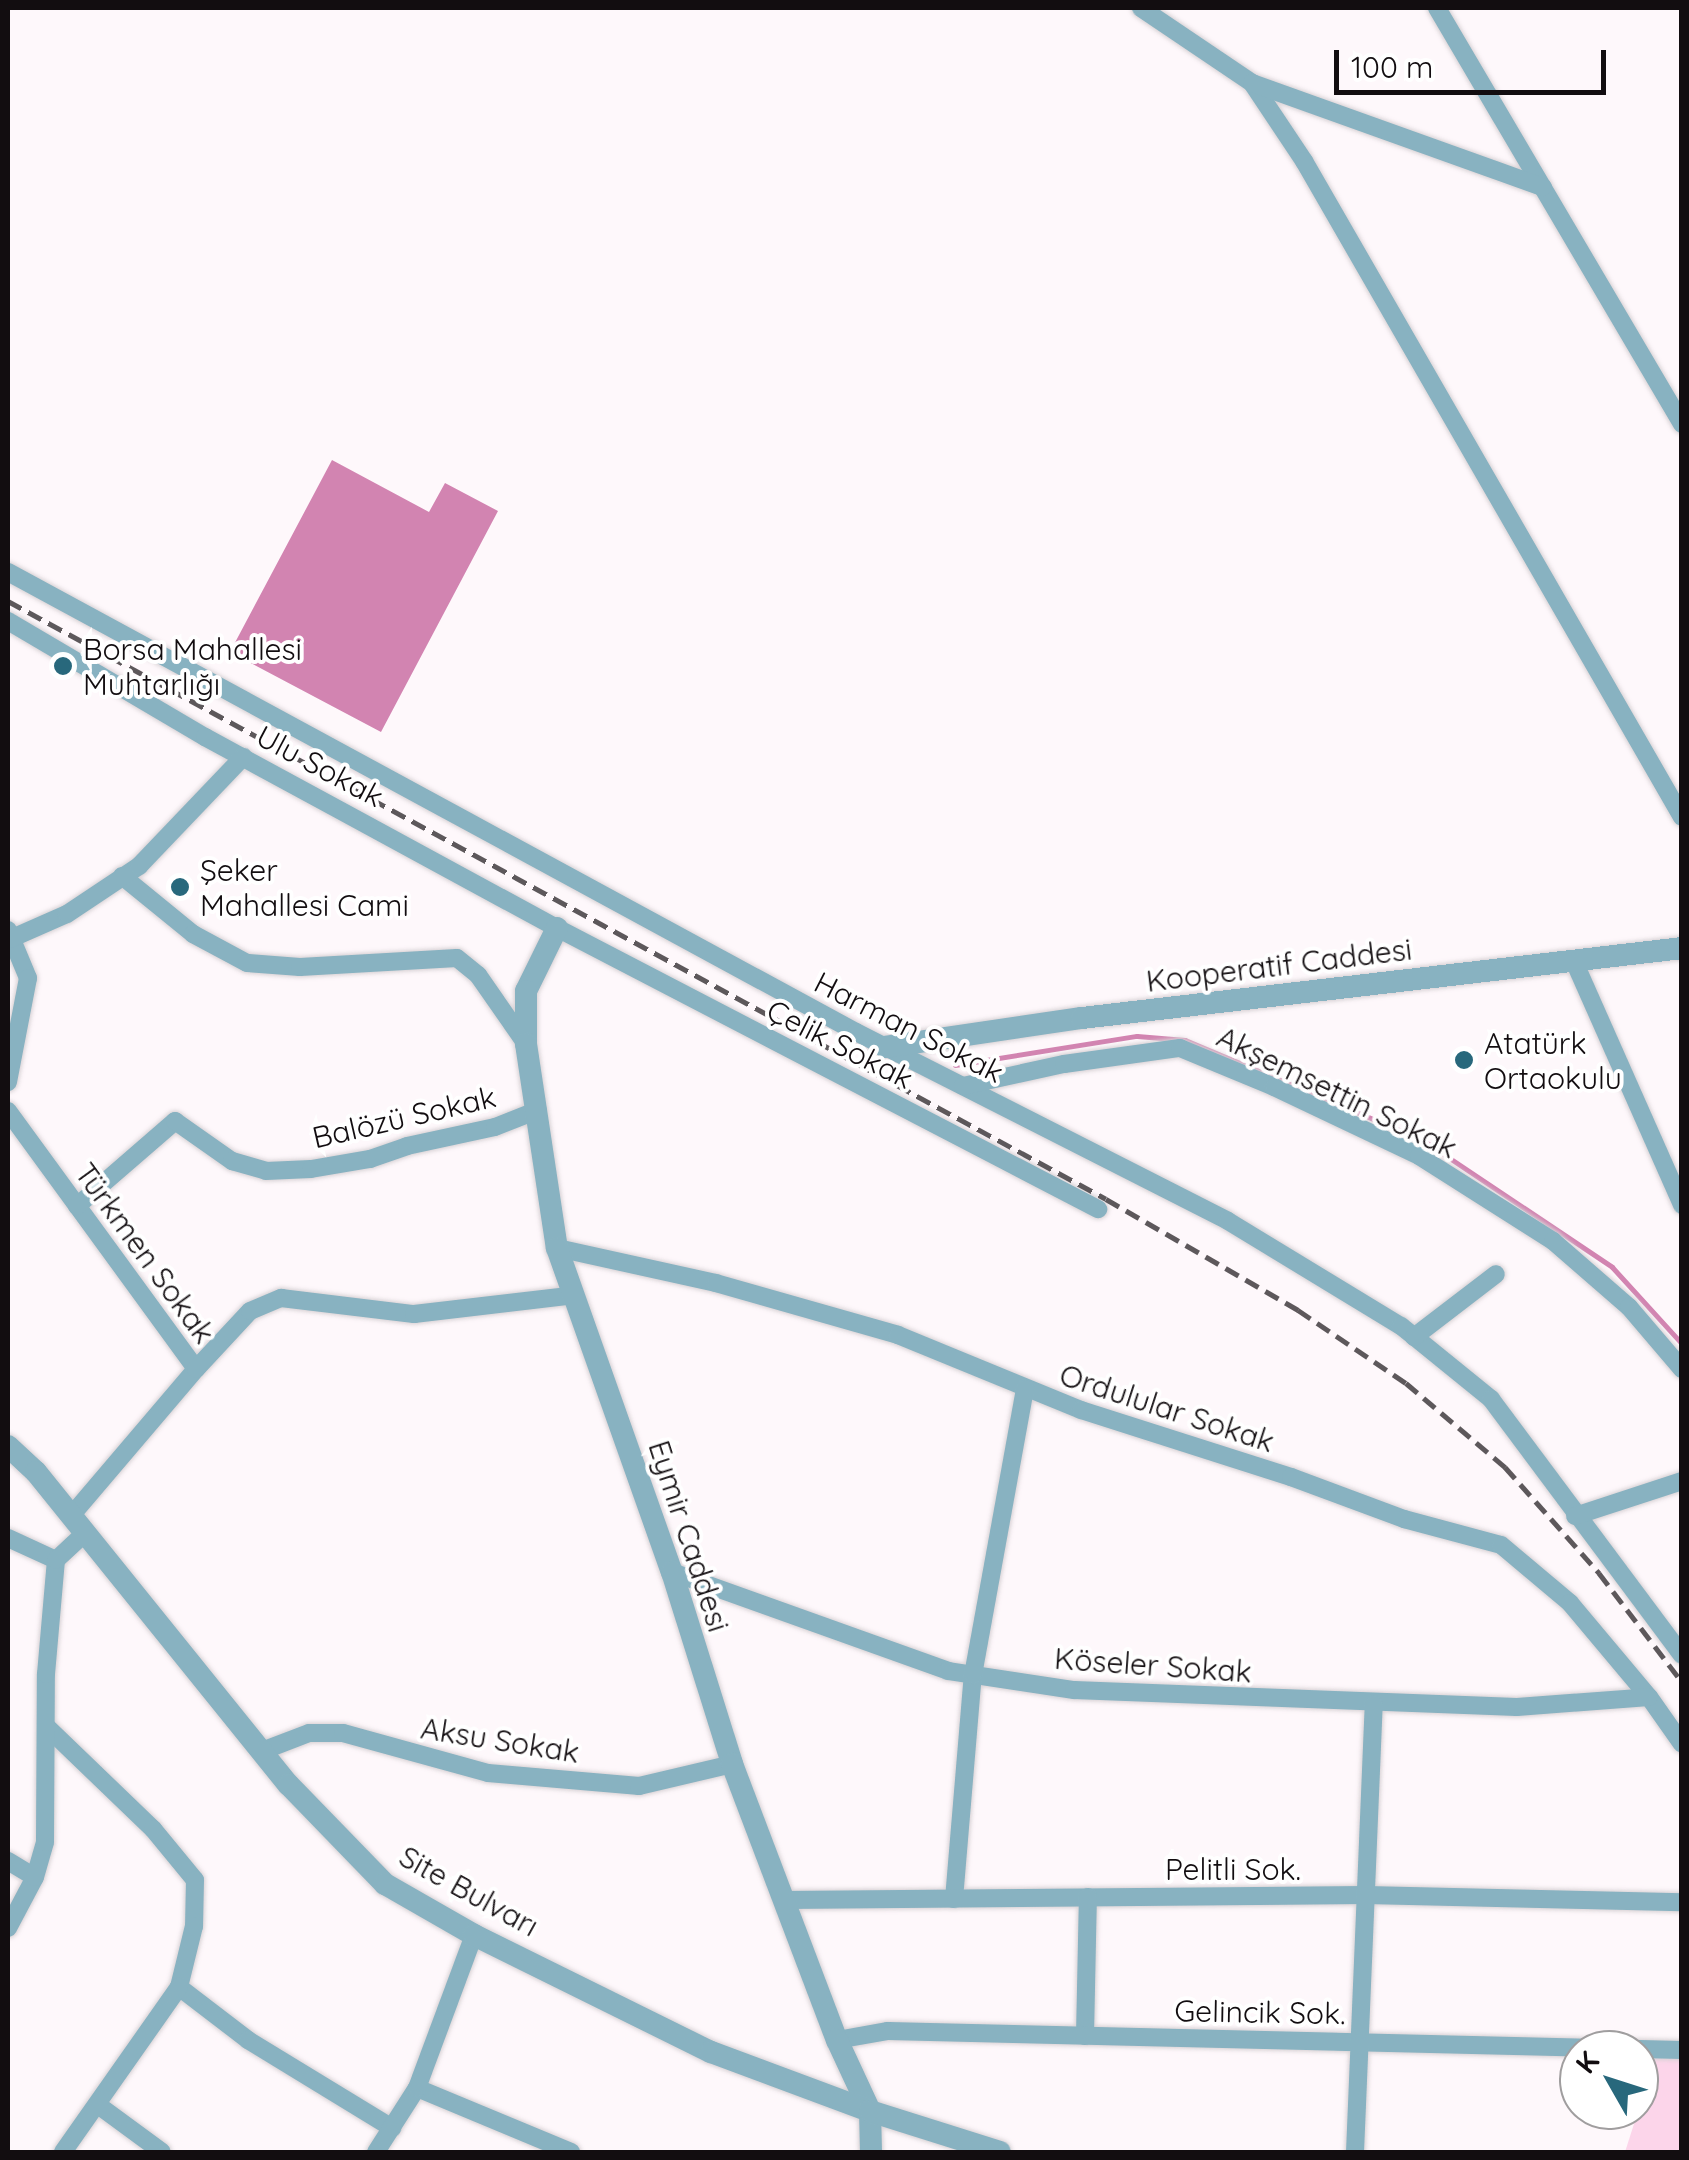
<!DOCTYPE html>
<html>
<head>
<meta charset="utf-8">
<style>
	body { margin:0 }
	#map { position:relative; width:1689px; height:2160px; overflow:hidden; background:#fef8fb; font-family:Quicksand,sans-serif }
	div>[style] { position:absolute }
	.green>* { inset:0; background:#fcd5ea }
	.water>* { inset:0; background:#d284b1 }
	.stream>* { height:5px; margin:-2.5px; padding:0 2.5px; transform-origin:2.5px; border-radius:2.5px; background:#d284b1 }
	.roads { filter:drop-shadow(0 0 2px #d8d2d5) drop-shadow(0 0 2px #d8d2d5) }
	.minor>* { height:18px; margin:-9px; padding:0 9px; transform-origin:9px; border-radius:9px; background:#88b2c1 }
	.tertiary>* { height:22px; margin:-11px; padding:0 11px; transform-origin:11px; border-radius:11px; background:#88b2c1 }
	.rail>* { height:5px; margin-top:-2.5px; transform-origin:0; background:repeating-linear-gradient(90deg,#5d585b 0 15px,transparent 0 23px) }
	.dots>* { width:28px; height:28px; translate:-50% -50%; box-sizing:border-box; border:5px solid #fff; border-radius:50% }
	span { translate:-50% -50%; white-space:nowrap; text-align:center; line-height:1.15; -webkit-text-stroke:8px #fff; paint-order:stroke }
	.poi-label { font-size:30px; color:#120d10 }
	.left { translate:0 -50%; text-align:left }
	.street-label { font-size:30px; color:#120d10 }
	.frame { position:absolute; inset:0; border:10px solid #120d10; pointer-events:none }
	.north { position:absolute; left:1559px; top:2030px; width:100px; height:100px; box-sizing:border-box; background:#fff; border:2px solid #a09e9f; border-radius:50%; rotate:309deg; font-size:28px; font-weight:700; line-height:40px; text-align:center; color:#120d10 }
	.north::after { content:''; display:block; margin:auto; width:35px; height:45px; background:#28687c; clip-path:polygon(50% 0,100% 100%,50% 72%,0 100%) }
	.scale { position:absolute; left:1334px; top:50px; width:272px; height:45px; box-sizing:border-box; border:5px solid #120d10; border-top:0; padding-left:12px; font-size:30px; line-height:35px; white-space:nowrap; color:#120d10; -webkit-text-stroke:8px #fff; paint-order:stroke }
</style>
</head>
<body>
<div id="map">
	<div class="green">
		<div style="clip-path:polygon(1657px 2052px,1681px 2056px,1681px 2152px,1625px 2152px)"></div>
	</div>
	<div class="water">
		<div style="clip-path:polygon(332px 460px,429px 512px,445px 483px,498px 511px,381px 732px,230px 652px)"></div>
	</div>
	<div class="stream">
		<div style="left:955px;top:1065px;width:184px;rotate:-9.1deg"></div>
		<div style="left:1137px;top:1036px;width:48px;rotate:4.8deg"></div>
		<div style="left:1185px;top:1040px;width:256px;rotate:22.8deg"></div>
		<div style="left:1421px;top:1139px;width:230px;rotate:33.8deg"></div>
		<div style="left:1612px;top:1267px;width:104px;rotate:47.7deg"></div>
	</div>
	<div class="roads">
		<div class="minor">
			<div style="left:1141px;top:8px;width:134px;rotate:34deg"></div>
			<div style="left:1252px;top:83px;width:94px;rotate:56.3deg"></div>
			<div style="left:1304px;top:161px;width:757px;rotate:60.05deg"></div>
			<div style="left:1437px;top:8px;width:483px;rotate:59.5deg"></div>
			<div style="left:1252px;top:83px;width:309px;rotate:19.7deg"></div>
			<div style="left:8px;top:572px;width:965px;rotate:28.48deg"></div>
			<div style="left:856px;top:1032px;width:417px;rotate:26.9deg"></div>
			<div style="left:1228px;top:1221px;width:202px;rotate:31.3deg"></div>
			<div style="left:1401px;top:1326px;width:116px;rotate:39deg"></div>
			<div style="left:1491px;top:1399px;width:319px;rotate:53.3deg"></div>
			<div style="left:8px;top:621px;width:229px;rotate:30.5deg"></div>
			<div style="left:205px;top:737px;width:400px;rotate:28.5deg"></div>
			<div style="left:557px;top:928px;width:610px;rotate:27.45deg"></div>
			<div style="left:122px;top:876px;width:92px;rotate:39.2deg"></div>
			<div style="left:193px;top:934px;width:61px;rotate:28.2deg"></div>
			<div style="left:247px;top:963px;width:53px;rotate:4.3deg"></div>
			<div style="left:300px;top:967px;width:157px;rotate:-3.3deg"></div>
			<div style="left:457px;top:958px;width:27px;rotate:39deg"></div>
			<div style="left:478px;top:975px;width:84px;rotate:55.2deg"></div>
			<div style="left:8px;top:930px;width:52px;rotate:67.4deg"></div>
			<div style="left:28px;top:978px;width:106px;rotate:100.9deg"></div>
			<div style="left:10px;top:939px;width:62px;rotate:-23.7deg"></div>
			<div style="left:67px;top:914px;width:87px;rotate:-33.7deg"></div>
			<div style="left:139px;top:866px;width:151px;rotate:-46.3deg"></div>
			<div style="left:1574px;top:961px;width:267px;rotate:66.1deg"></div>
			<div style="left:963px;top:1086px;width:103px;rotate:-12.3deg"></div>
			<div style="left:1064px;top:1064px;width:117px;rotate:-7.9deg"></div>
			<div style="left:1180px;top:1048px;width:102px;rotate:22.5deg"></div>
			<div style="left:1274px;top:1087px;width:161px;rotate:25.4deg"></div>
			<div style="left:1419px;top:1156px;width:159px;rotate:32.4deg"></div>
			<div style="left:1553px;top:1241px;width:101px;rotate:41deg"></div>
			<div style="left:1629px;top:1307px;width:82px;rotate:49.5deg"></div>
			<div style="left:8px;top:1111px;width:319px;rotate:53.9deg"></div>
			<div style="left:196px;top:1369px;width:194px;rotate:130.4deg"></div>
			<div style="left:77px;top:1206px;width:130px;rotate:-40.9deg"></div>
			<div style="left:175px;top:1121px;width:70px;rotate:35.1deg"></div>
			<div style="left:232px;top:1161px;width:35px;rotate:16deg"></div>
			<div style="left:266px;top:1171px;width:45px;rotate:-2.5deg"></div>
			<div style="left:311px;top:1169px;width:60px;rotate:-9.6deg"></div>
			<div style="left:370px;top:1159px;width:39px;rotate:-19deg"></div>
			<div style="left:407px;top:1146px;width:90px;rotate:-12.2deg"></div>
			<div style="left:495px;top:1127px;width:46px;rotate:-21.6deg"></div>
			<div style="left:557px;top:1248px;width:163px;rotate:12.4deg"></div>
			<div style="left:716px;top:1283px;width:189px;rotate:15.9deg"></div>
			<div style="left:898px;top:1335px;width:198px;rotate:22.3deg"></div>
			<div style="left:1081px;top:1410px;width:220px;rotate:17.7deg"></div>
			<div style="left:1291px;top:1477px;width:121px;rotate:20.4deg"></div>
			<div style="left:1404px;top:1519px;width:100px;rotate:15deg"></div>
			<div style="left:1501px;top:1545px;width:90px;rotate:40deg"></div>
			<div style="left:1570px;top:1603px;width:123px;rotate:50deg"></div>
			<div style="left:1649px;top:1697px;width:57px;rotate:54.9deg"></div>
			<div style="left:1414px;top:1337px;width:103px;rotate:-37.5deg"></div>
			<div style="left:196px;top:1369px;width:79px;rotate:-47deg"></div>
			<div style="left:250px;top:1311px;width:34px;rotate:-23deg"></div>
			<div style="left:281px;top:1298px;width:134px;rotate:6.9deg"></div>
			<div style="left:414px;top:1314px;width:162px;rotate:-6.7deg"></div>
			<div style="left:1575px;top:1516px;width:113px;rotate:-18.1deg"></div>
			<div style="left:8px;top:1538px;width:53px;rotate:24.6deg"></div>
			<div style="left:672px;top:1572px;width:293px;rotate:19.7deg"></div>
			<div style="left:948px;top:1671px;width:127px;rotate:8.6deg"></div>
			<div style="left:1074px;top:1690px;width:443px;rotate:2.2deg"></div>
			<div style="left:1517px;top:1707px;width:132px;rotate:-4.3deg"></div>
			<div style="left:48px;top:1728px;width:146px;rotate:43.9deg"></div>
			<div style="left:153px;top:1829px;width:66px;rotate:50.5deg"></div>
			<div style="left:195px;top:1880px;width:46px;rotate:91.2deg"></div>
			<div style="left:194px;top:1926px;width:63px;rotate:103.8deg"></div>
			<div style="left:179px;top:1987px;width:87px;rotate:37.5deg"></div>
			<div style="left:248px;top:2040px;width:169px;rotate:31.4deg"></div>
			<div style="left:262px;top:1751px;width:50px;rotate:-21deg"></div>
			<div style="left:309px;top:1733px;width:34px"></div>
			<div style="left:343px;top:1733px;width:150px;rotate:15.4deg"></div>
			<div style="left:488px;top:1773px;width:152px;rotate:4.9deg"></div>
			<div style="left:639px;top:1786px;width:96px;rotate:-13.3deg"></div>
			<div style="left:8px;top:1861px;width:31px;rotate:31deg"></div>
			<div style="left:954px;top:1899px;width:225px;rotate:-85.2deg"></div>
			<div style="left:973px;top:1675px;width:291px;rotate:-79.7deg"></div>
			<div style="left:784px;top:1900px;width:582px;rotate:-0.49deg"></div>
			<div style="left:1366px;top:1895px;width:316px;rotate:1.3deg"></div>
			<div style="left:8px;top:1928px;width:58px;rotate:-62.1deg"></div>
			<div style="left:35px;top:1877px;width:36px;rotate:-74deg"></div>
			<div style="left:45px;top:1842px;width:168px;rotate:-89.7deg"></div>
			<div style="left:46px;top:1674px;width:114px;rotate:-85deg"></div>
			<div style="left:56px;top:1560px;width:38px;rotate:-43deg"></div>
			<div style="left:1085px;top:2036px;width:139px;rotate:-88.8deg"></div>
			<div style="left:837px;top:2040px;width:52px;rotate:-10deg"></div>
			<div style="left:888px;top:2031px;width:794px;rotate:1.37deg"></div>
			<div style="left:417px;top:2088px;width:167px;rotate:22.6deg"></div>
			<div style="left:98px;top:2105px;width:79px;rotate:36.3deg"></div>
			<div style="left:63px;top:2152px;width:202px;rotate:-54.9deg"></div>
			<div style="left:376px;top:2152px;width:76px;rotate:-57.4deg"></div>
			<div style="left:417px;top:2088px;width:163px;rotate:-69.6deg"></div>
			<div style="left:1355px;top:2152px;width:448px;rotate:-87.6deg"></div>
		</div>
		<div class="tertiary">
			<div style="left:557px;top:928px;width:70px;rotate:116.2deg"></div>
			<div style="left:526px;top:991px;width:53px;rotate:90deg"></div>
			<div style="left:526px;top:1044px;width:206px;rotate:81.4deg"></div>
			<div style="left:557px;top:1248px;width:344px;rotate:70.5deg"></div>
			<div style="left:672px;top:1572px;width:201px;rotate:72.6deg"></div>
			<div style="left:732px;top:1764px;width:295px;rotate:69.2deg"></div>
			<div style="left:837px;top:2040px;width:78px;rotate:65.1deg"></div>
			<div style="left:870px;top:2111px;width:41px;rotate:88.6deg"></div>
			<div style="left:885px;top:1047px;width:199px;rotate:-8.4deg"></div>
			<div style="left:1082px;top:1018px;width:604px;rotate:-6.65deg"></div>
			<div style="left:8px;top:1446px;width:38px;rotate:43deg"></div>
			<div style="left:36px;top:1472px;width:402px;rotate:51.1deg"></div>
			<div style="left:289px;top:1785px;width:138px;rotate:45.9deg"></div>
			<div style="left:385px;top:1884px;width:103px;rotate:29.8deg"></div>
			<div style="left:474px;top:1935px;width:264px;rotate:26.3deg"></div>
			<div style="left:711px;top:2052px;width:170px;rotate:20.4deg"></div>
			<div style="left:870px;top:2111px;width:136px;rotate:17.5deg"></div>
		</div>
	</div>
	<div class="rail">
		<div style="left:8px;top:601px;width:1250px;rotate:28.57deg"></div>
		<div style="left:1106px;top:1199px;width:222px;rotate:30deg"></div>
		<div style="left:1298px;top:1310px;width:130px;rotate:34.1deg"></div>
		<div style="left:1406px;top:1383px;width:130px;rotate:40.3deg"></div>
		<div style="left:1505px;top:1467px;width:142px;rotate:48.4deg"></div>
		<div style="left:1599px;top:1573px;width:137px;rotate:52.7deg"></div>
	</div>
	<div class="dots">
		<div style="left:63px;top:666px;background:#28687c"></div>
		<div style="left:180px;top:887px;background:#28687c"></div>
		<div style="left:1464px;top:1060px;background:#28687c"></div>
	</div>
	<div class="poi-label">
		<span class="left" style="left:83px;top:666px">Borsa Mahallesi<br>Muhtarlığı</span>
		<span class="left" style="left:200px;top:887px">Şeker<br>Mahallesi Cami</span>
		<span class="left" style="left:1484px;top:1060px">Atatürk<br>Ortaokulu</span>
	</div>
	<div class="street-label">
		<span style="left:320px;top:766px;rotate:28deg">Ulu Sokak</span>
		<span style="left:1279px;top:965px;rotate:-7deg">Kooperatif Caddesi</span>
		<span style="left:909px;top:1027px;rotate:27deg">Harman Sokak</span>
		<span style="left:840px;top:1044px;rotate:27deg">Çelik Sokak</span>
		<span style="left:1337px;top:1092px;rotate:26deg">Akşemsettin Sokak</span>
		<span style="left:404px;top:1117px;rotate:-13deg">Balözü Sokak</span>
		<span style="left:145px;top:1253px;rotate:54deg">Türkmen Sokak</span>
		<span style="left:1167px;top:1408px;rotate:18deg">Ordulular Sokak</span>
		<span style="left:689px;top:1536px;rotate:72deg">Eymir Caddesi</span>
		<span style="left:1153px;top:1665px;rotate:4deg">Köseler Sokak</span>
		<span style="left:500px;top:1740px;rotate:9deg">Aksu Sokak</span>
		<span style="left:1233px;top:1869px">Pelitli Sok.</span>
		<span style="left:469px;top:1891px;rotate:29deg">Site Bulvarı</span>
		<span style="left:1260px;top:2012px;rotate:1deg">Gelincik Sok.</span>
	</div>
	<div class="frame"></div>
	<div class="north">K</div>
	<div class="scale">100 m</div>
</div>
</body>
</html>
